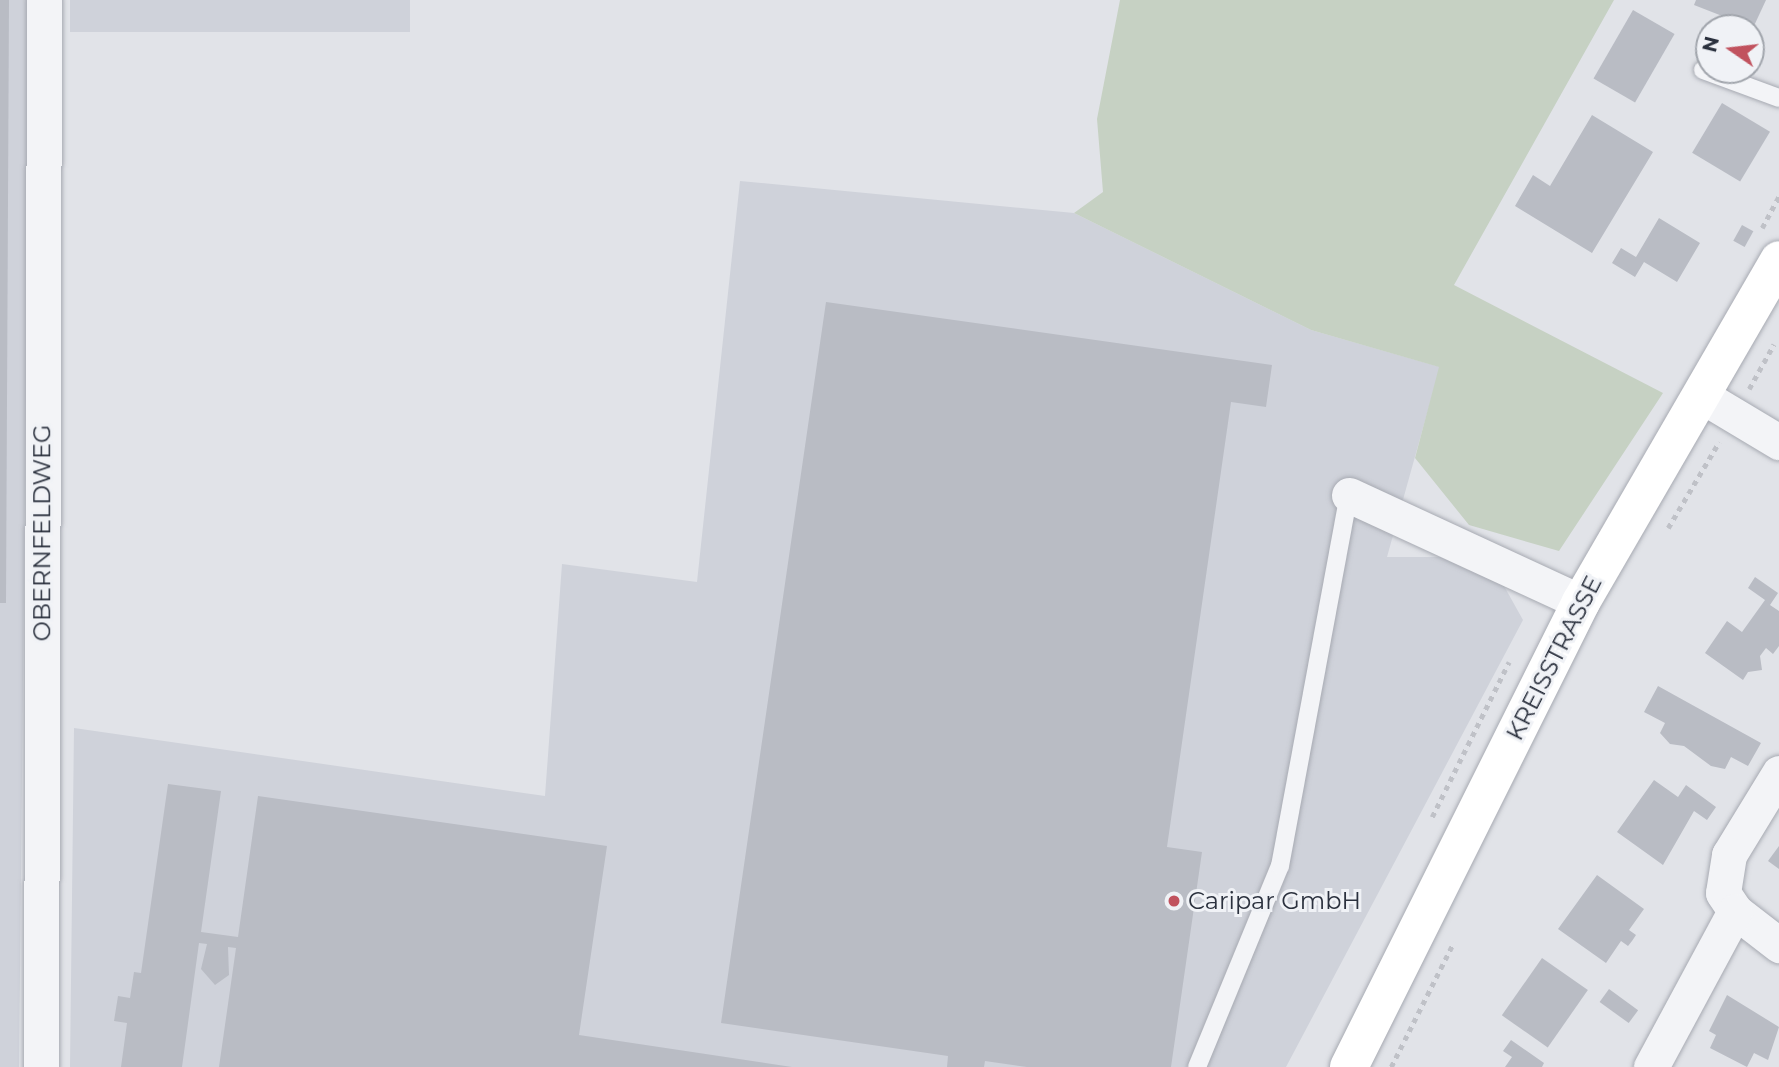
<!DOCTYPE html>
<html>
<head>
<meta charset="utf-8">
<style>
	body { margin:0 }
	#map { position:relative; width:1779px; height:1067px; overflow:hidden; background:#e1e3e8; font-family:Montserrat,sans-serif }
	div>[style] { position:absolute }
	.built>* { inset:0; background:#cfd2da; transform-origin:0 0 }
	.green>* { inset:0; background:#c6d1c3 }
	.building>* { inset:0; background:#b9bcc4; transform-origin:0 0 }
	.path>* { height:4.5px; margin-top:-2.25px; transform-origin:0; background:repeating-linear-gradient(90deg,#bfc1c7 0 5px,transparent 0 10px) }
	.roads { filter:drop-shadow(0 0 2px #a7aab2) drop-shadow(0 0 2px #a7aab2) }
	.lane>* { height:18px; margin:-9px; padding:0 9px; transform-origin:9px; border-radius:9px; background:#f3f4f7 }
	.street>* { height:35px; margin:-17.5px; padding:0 17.5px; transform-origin:17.5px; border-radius:17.5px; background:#f3f4f7 }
	.secondary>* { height:38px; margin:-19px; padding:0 19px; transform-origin:19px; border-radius:19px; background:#fff }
	.dots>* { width:19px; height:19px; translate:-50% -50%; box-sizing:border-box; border:4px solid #f0f2f6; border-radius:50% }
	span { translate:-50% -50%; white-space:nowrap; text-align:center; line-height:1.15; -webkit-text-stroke:6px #f0f2f6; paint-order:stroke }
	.street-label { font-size:24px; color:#2b313e }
	.poi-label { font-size:24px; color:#2b313e }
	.left { translate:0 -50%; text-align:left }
	.north { position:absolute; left:1695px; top:14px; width:70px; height:70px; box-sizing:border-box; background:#f0f2f6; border:2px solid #a1a5ac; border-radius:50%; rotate:284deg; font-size:19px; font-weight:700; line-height:28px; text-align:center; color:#2b313e }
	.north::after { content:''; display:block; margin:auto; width:24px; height:32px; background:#c1525e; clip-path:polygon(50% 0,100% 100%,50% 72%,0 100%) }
</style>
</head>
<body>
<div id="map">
	<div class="built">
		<div style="clip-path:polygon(0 0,30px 0,19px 1067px,0 1067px)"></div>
		<div style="left:70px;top:0;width:340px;height:32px"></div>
		<div style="clip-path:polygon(740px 181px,1074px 213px,1311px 330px,1440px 367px,1387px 557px,1440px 557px,1504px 586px,1523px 620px,1286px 1067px,70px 1067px,74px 728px,545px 796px,562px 564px,697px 582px)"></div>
	</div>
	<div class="green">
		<div style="clip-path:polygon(1120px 0,1614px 0,1454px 285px,1663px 393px,1559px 551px,1469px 525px,1415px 458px,1439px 367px,1311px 330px,1074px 213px,1103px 192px,1097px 119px)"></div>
	</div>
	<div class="building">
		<div style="clip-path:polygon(0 0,9px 0,6px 603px,0 603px)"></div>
		<div style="clip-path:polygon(1696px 0,1766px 0,1753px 28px,1694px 5px)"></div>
		<div style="left:1633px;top:10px;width:48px;height:79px;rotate:30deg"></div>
		<div style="left:1722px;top:103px;width:56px;height:58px;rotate:31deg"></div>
		<div style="clip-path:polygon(1592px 115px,1653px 152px,1592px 253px,1515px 206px,1533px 175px,1550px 186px)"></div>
		<div style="clip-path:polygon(1659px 218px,1700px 243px,1677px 282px,1644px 262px,1635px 277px,1612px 263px,1621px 248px,1636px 257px)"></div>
		<div style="left:1742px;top:225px;width:13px;height:18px;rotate:29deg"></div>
		<div style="clip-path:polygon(826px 302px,1272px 365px,1266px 407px,1231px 402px,1167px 847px,1202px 852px,1171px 1067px,1027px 1067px,985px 1061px,984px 1067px,947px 1067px,948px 1056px,721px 1023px)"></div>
		<div style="clip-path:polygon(1755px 577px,1778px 593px,1770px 605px,1779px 611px,1779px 646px,1773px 654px,1766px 648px,1760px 656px,1762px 670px,1748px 672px,1743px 680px,1705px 653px,1727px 621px,1742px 632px,1765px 600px,1748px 588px)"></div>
		<div style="clip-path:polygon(1658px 686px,1761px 743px,1748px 766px,1731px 757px,1725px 769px,1711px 766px,1684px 746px,1670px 744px,1660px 733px,1665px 723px,1644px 712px)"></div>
		<div style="clip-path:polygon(1654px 780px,1678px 797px,1686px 785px,1716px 807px,1707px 820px,1694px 811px,1663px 865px,1617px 832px)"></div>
		<div style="clip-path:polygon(168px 784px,221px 791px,201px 932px,238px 937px,258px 796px,607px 846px,579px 1035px,792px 1067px,219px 1067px,236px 948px,228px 947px,229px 975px,215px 985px,201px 969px,207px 944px,199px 943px,182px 1067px,121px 1067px,127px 1023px,114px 1021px,118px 996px,130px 998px,134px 972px,141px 973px)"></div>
		<div style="clip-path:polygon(1779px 846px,1779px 869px,1768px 861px)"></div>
		<div style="clip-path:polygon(1597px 875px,1644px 909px,1629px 930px,1636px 935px,1632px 941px,1628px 946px,1621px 941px,1606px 963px,1558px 929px)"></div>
		<div style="left:1542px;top:958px;width:56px;height:70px;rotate:35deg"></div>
		<div style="left:1609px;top:989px;width:36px;height:16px;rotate:36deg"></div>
		<div style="clip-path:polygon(1727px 995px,1779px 1027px,1768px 1060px,1754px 1053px,1747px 1067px,1710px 1048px,1716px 1035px,1709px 1031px)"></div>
		<div style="clip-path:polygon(1511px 1040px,1544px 1063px,1542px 1067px,1505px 1067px,1512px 1057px,1503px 1051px)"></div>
	</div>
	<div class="path">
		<div style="left:1762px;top:228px;width:36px;rotate:-62deg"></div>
		<div style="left:1749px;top:389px;width:51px;rotate:-60.9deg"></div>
		<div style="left:1668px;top:528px;width:100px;rotate:-59.3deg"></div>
		<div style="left:1432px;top:817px;width:173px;rotate:-63.6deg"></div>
		<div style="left:1391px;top:1067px;width:140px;rotate:-63.3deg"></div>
	</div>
	<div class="roads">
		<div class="lane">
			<div style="left:1703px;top:70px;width:81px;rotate:20.2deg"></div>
			<div style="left:1197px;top:1067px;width:217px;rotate:-67.6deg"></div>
			<div style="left:1280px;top:866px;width:377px;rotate:-79.5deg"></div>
		</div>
		<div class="street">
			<div style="left:1702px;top:396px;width:90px;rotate:30.9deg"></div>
			<div style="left:1349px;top:495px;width:255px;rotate:24.8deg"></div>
			<div style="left:1779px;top:773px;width:96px;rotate:121.4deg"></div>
			<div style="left:1729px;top:855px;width:38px;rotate:99deg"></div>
			<div style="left:1723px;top:893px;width:22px;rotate:56deg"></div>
			<div style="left:1735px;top:911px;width:56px;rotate:37.7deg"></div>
			<div style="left:41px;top:1067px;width:1067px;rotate:-89.84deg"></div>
			<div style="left:1651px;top:1067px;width:177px;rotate:-61.7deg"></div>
		</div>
		<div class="secondary">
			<div style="left:1349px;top:1067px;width:520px;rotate:-63.48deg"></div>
			<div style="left:1581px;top:602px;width:395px;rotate:-59.9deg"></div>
		</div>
	</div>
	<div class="dots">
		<div style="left:1174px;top:901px;background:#c1525e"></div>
	</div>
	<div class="street-label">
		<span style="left:42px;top:533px;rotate:-90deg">OBERNFELDWEG</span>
		<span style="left:1554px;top:658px;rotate:-63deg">KREISSTRASSE</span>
	</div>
	<div class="poi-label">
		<span class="left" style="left:1188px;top:901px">Caripar GmbH</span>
	</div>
	<div class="north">N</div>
</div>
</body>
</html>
